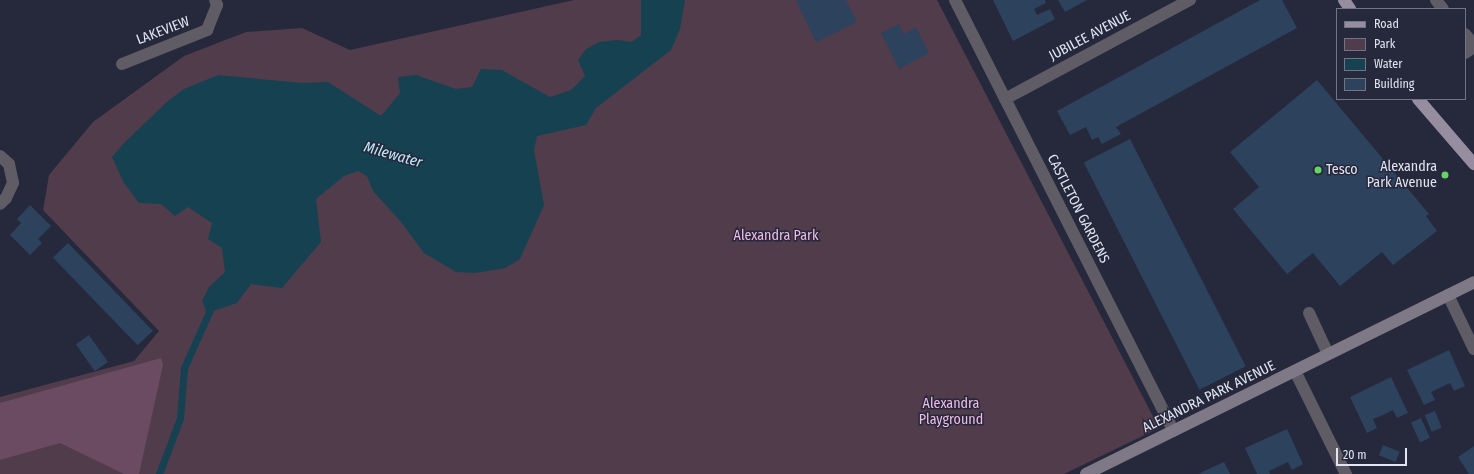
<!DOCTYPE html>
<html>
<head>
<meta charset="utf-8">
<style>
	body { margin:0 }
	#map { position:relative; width:1474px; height:474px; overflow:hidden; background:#26283b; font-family:"Fira Sans Condensed",sans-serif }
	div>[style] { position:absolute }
	.green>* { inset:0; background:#513c4c }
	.forest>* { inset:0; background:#6a4b62 }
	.water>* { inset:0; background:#164151 }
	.stream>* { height:7px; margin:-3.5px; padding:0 3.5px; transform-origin:3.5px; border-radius:3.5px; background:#164151 }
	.building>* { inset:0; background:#2c425d; transform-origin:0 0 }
	.lane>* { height:12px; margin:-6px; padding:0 6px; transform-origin:6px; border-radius:6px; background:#605c65 }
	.street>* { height:12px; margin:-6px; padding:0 6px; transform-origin:6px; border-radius:6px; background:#605c65 }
	.secondary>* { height:12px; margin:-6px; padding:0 6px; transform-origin:6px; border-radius:6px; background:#7f7886 }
	.primary>* { height:12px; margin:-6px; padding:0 6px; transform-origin:6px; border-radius:6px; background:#978da0 }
	.dots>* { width:11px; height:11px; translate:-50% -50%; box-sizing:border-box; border:2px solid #26283b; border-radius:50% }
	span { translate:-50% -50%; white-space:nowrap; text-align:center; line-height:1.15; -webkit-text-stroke:3px #26283b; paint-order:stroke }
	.street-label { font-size:14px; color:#e3e4f1 }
	.poi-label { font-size:14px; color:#e3e4f1 }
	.right { translate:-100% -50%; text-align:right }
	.left { translate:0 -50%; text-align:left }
	.park-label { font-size:14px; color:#f4bce6 }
	.water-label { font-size:15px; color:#bfe9fc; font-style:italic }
	.legend { position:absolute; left:1336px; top:8px; width:130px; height:92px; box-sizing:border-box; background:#26283b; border:1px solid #727384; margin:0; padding:5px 7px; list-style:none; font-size:12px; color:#e3e4f1 }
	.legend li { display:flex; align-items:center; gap:8px; height:20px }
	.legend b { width:20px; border:1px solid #727384 }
	.scale { position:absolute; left:1336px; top:448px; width:71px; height:18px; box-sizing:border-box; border:2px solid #e3e4f1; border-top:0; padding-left:5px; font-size:12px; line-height:14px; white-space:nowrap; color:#e3e4f1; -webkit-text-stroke:3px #26283b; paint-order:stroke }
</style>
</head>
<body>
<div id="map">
	<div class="green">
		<div style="clip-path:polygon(574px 0,937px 0,1159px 428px,1064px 474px,0 474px,0 397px,134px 361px,159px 331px,43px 210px,49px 175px,93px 122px,184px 56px,246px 32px,302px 28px,350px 50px)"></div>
	</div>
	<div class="forest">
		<div style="clip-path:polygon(161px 358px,163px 365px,139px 474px,124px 474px,60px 443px,0 460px,0 403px)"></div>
	</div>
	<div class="water">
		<div style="clip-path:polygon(641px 0,685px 0,680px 29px,671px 50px,596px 108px,586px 125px,537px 136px,534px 150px,544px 205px,520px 259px,505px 268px,476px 273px,456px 272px,424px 253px,401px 222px,373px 191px,367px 176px,358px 171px,344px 176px,316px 199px,321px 242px,282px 288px,251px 284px,237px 303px,207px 313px,202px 301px,209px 287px,225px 272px,222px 248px,208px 239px,212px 223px,188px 207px,175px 216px,161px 204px,139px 203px,124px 183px,112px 157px,125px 142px,168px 101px,184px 89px,218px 75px,302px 83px,328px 82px,381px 116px,400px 93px,398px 77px,416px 75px,456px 89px,472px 87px,481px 69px,502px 70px,550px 97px,571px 90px,585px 76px,578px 60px,586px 49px,599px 42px,617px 40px,632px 42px,641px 35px)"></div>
	</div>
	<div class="stream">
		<div style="left:159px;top:474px;width:60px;rotate:-69.4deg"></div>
		<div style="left:180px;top:418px;width:50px;rotate:-85.4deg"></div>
		<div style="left:184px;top:368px;width:69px;rotate:-66deg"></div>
	</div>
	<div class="building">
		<div style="clip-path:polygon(796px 0,846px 0,857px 22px,816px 42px)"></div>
		<div style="clip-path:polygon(993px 0,1045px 0,1046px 3px,1034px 9px,1037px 15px,1050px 9px,1055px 19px,1013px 41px)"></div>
		<div style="clip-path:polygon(1058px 0,1087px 0,1065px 12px)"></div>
		<div style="clip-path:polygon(1260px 0,1282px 0,1297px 28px,1116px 127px,1121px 134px,1102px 144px,1098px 137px,1092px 140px,1086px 127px,1070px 135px,1057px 111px)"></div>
		<div style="clip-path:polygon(899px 24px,904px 34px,916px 27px,929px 53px,899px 69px,881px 33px)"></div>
		<div style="clip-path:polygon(1317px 80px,1429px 214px,1426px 216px,1437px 231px,1393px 265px,1382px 252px,1340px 286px,1313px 253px,1287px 274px,1233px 209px,1259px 187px,1230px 152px)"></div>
		<div style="left:1130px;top:139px;width:255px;height:52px;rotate:63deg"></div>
		<div style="clip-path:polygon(30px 205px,51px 226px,38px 239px,42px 243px,30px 255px,10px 235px,21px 223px,17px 219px)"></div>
		<div style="left:68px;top:243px;width:122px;height:21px;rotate:46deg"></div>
		<div style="left:89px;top:335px;width:33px;height:16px;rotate:55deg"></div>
		<div style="clip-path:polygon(1449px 350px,1465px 386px,1454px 391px,1450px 383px,1431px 392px,1435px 400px,1424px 405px,1407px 370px)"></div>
		<div style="clip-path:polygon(1391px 377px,1408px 413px,1397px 418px,1393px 410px,1383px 415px,1373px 419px,1377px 428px,1367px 433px,1350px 397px)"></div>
		<div style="left:1435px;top:411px;width:18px;height:11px;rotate:68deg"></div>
		<div style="left:1421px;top:418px;width:22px;height:11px;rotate:66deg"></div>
		<div style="clip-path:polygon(1287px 429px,1303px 464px,1292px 470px,1288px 462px,1269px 471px,1270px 474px,1257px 474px,1245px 448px)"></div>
		<div style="left:1383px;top:445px;width:18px;height:11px;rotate:22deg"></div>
		<div style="clip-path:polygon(1474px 446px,1474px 474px,1469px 474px,1458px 457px)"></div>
		<div style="clip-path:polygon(1224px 462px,1230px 474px,1199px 474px,1204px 471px)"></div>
	</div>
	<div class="lane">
		<div style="left:1436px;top:0;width:11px;rotate:52deg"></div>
		<div style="left:1465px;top:34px;width:14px;rotate:51deg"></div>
		<div style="left:1465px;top:53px;width:11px;rotate:-34deg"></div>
		<div style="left:1448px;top:295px;width:60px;rotate:64.3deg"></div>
		<div style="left:1309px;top:313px;width:45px;rotate:65.1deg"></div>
	</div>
	<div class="street">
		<div style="left:955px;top:0;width:483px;rotate:63.1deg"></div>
		<div style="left:122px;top:64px;width:92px;rotate:-21.8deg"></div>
		<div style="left:207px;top:30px;width:27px;rotate:-68deg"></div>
		<div style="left:217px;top:5px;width:5px;rotate:-112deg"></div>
		<div style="left:1005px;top:99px;width:210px;rotate:-28.2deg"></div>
		<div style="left:0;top:156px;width:12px;rotate:42deg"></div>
		<div style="left:9px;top:164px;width:19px;rotate:78deg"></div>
		<div style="left:13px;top:183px;width:17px;rotate:115deg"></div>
		<div style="left:6px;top:198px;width:8px;rotate:135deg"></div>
		<div style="left:1295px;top:371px;width:115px;rotate:63.7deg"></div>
	</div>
	<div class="secondary">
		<div style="left:1086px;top:474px;width:433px;rotate:-26.3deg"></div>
	</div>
	<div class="primary">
		<div style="left:1344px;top:0;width:11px;rotate:56deg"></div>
		<div style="left:1418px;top:99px;width:86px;rotate:49.3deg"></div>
	</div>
	<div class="dots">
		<div style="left:1318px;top:170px;background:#67d466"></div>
		<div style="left:1445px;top:175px;background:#67d466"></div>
	</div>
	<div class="street-label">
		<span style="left:163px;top:31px;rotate:-21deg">LAKEVIEW</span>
		<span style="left:1090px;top:36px;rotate:-28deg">JUBILEE AVENUE</span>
		<span style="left:1078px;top:209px;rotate:63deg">CASTLETON GARDENS</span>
		<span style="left:1209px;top:397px;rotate:-26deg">ALEXANDRA PARK AVENUE</span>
	</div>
	<div class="poi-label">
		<span class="right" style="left:1437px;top:175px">Alexandra<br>Park Avenue</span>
		<span class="left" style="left:1326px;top:170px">Tesco</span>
	</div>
	<div class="park-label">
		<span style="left:776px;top:236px">Alexandra Park</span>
		<span style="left:951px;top:412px">Alexandra<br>Playground</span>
	</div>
	<div class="water-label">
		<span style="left:393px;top:155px;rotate:16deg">Milewater</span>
	</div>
	<ul class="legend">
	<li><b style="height:5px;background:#978da0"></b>Road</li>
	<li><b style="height:11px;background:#513c4c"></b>Park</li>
	<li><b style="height:11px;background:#164151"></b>Water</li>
	<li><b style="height:11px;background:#2c425d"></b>Building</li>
	</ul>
	<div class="scale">20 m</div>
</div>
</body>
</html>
